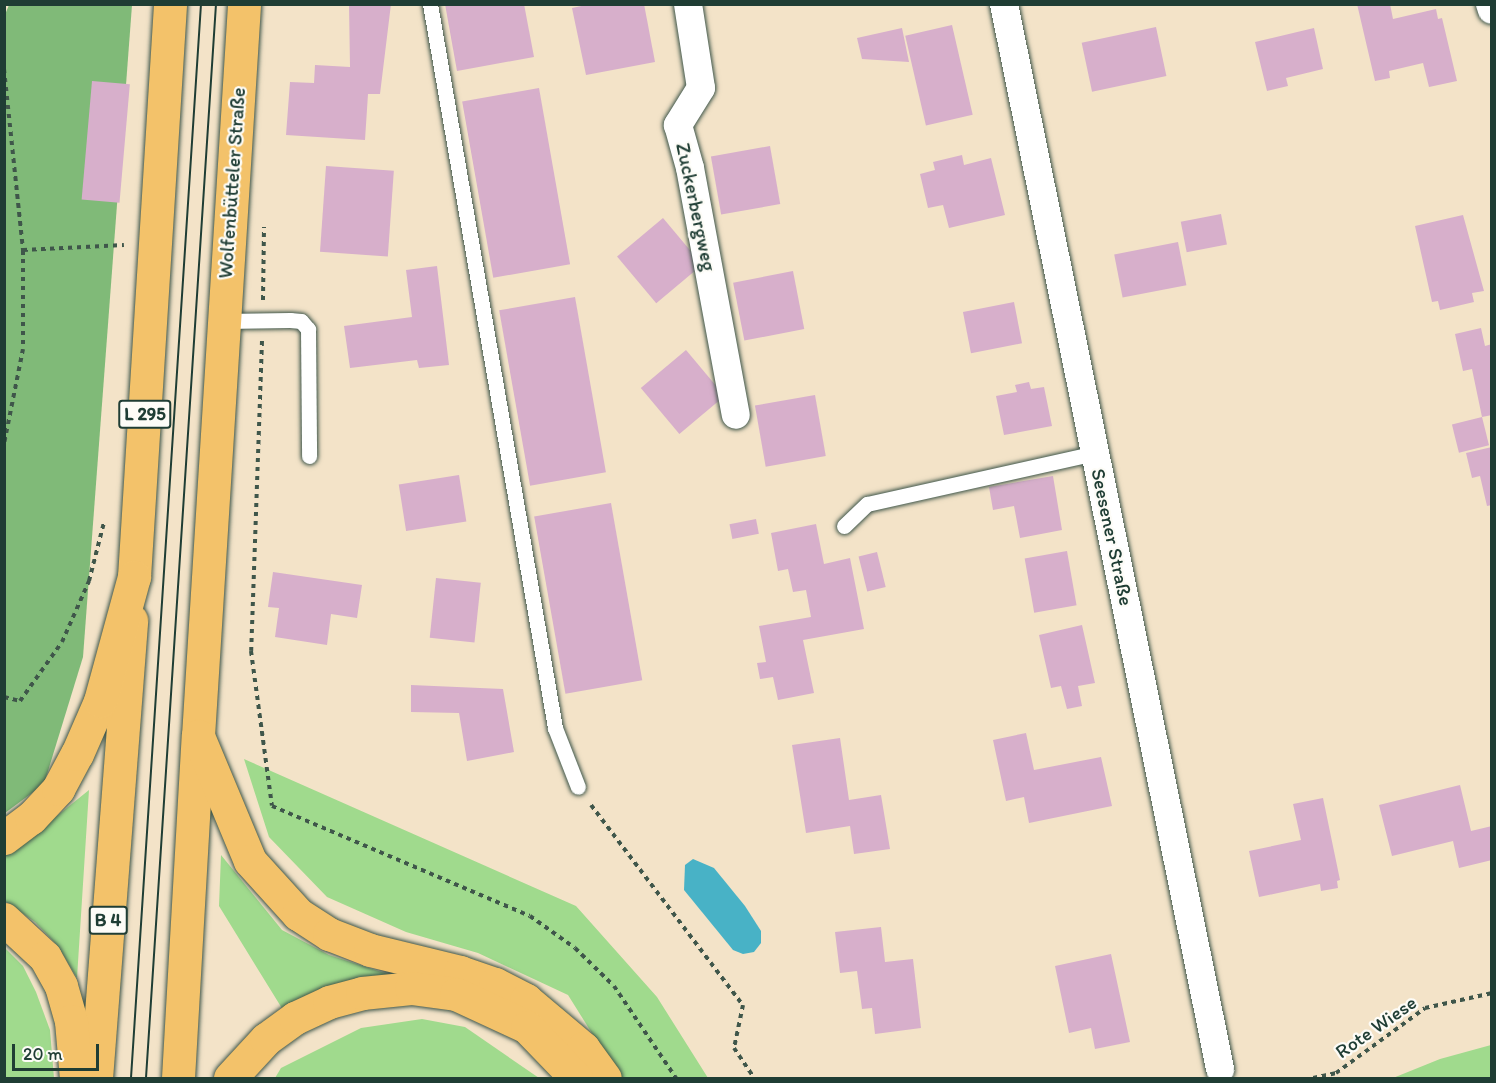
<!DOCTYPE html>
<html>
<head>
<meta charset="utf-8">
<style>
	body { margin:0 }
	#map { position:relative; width:1496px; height:1083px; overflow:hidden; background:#f3e3c8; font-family:Itim,sans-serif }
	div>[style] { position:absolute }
	.green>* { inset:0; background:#a0da8d }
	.forest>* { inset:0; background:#80ba78 }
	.water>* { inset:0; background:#48b2c6 }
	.building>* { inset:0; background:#d7afcb; transform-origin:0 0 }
	.path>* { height:4px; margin-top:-2px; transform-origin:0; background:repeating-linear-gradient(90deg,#3f564a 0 4.5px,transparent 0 9px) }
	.roads { filter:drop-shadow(0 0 2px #3f564a) drop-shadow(0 0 2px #3f564a) }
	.service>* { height:15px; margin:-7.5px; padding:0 7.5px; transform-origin:7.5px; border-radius:7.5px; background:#fff }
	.minor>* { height:28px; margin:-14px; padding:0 14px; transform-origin:14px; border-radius:14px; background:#fff }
	.primary>* { height:33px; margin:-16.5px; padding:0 16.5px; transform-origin:16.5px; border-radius:16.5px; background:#f3c26a }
	.trunk>* { height:33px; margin:-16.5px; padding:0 16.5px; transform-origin:16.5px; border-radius:16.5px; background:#f3c26a }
	.motorway>* { height:33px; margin:-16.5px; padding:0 16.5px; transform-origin:16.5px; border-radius:16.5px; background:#f3c26a }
	.tram>* { height:1.5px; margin:-0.75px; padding:0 0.75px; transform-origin:0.75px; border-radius:0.75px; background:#1f3d34 }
	span { translate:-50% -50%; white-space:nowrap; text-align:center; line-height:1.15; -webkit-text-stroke:4.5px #fdfcf7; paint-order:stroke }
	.shield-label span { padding:2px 4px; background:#fdfcf7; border:2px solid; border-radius:4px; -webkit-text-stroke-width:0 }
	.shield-label { font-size:18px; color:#1f3d34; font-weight:700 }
	.street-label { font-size:20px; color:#1f3d34 }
	.frame { position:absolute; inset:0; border:6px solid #1f3d34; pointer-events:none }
	.scale { position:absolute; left:12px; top:1044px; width:87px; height:27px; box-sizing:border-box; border:3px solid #1f3d34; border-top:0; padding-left:8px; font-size:18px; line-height:21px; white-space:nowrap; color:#1f3d34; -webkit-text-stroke:4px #fdfcf7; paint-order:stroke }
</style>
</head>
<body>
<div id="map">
	<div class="green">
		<div style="clip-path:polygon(244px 759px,576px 906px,657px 997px,708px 1078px,620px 1078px,568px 995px,478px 953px,406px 932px,327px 897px,269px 837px)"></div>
		<div style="clip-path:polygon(89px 790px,77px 978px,58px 946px,35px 922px,5px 901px,4px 853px,42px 828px)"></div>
		<div style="clip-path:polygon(221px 855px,282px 930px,329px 955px,397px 977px,283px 1010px,219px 906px)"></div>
		<div style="clip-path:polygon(4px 947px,23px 966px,36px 992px,50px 1030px,54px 1078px,5px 1078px)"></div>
		<div style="clip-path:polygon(422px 1019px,465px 1027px,539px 1078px,275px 1078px,281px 1068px,361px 1028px)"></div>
		<div style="clip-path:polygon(1491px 1045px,1491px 1078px,1393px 1078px,1440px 1059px)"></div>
	</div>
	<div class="forest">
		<div style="clip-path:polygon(9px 5px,132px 5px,83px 657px,44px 784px,5px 813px,4px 17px)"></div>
	</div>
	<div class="water">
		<div style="clip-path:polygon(693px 859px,714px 868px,745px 906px,761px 931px,761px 943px,754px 952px,743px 954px,733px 950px,684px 890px,685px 865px)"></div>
	</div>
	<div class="building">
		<div style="clip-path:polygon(349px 4px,391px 4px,380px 94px,368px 94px,365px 140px,286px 135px,290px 82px,314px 83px,315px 65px,350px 67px)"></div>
		<div style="clip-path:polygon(445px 4px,524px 4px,534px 57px,457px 71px)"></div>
		<div style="clip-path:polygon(591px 4px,644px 4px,655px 62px,586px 75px,572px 8px)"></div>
		<div style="clip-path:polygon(1357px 4px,1390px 4px,1393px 19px,1436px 9px,1438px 19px,1442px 18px,1457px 81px,1429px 87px,1423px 63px,1389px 71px,1390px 78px,1375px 81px)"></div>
		<div style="left:952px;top:25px;width:92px;height:48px;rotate:77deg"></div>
		<div style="left:1156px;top:27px;width:50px;height:76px;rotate:78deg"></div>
		<div style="clip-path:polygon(902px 28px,909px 62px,862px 59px,857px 38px)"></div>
		<div style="clip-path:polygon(1314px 28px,1323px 69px,1286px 78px,1288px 86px,1267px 91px,1255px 42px)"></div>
		<div style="left:92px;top:81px;width:38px;height:119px;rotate:5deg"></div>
		<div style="left:539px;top:88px;width:179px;height:78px;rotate:80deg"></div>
		<div style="left:770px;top:146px;width:59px;height:60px;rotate:80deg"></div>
		<div style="clip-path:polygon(962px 155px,964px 165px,991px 158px,1005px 215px,949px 228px,943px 205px,928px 208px,920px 174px,935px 170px,933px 162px)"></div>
		<div style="left:326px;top:166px;width:68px;height:86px;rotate:4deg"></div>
		<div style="left:1221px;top:214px;width:31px;height:41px;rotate:79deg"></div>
		<div style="clip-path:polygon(1463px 215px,1484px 291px,1472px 293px,1474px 302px,1440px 310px,1438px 301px,1432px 302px,1415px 226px)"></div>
		<div style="left:663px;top:218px;width:61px;height:60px;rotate:50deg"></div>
		<div style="left:1178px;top:242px;width:44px;height:65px;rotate:79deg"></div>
		<div style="clip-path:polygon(437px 266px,449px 365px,419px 368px,417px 360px,350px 368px,344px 326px,412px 317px,406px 270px)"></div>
		<div style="left:793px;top:271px;width:59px;height:61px;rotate:79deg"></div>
		<div style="left:575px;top:297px;width:178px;height:77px;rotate:80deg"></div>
		<div style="left:1014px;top:302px;width:42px;height:52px;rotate:79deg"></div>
		<div style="clip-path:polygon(1481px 328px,1485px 346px,1492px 344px,1492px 415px,1482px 417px,1472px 369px,1463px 371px,1455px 334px)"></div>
		<div style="left:686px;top:350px;width:60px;height:59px;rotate:50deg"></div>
		<div style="clip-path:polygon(1029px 382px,1031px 389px,1044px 387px,1052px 426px,1004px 435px,996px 396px,1017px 392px,1015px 385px)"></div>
		<div style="left:815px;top:395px;width:62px;height:61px;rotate:80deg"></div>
		<div style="left:1482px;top:417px;width:29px;height:31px;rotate:76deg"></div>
		<div style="clip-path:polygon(1492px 447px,1492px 505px,1487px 506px,1480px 476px,1472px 478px,1466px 453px)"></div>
		<div style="left:459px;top:475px;width:47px;height:61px;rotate:81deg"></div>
		<div style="clip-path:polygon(1053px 476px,1062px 530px,1020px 538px,1014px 506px,993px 510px,989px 487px)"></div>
		<div style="left:611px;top:503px;width:180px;height:78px;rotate:80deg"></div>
		<div style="left:756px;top:519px;width:15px;height:27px;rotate:79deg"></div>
		<div style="clip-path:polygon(816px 524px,824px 564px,850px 558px,864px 629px,803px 640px,814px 693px,778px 700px,773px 677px,760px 679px,757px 663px,766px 662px,759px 626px,811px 617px,806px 590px,793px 592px,788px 569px,778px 571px,771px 533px)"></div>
		<div style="left:1067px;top:551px;width:55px;height:43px;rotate:80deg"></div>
		<div style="left:877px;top:552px;width:36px;height:19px;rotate:76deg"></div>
		<div style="clip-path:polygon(273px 572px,362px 585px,357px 618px,331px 614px,327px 645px,275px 637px,279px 608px,268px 607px)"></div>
		<div style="left:436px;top:578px;width:45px;height:60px;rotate:6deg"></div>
		<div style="clip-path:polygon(1082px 625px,1095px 683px,1078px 686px,1082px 706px,1067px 709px,1061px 686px,1051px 688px,1039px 635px)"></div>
		<div style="clip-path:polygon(411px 685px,503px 689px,514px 752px,467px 761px,459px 713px,411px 712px)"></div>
		<div style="clip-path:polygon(1026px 733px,1034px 770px,1101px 757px,1112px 806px,1029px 823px,1024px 797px,1006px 801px,993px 740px)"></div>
		<div style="clip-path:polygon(840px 738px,849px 800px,881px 795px,890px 849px,854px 854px,850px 826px,806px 833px,792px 745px)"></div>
		<div style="clip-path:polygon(1460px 785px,1471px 831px,1492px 826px,1492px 860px,1459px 868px,1453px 841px,1392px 856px,1379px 805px)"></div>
		<div style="clip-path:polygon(1323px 798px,1340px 880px,1337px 881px,1338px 888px,1321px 891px,1320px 884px,1259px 897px,1249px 851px,1301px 840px,1293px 804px)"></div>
		<div style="clip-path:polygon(881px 927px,885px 962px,913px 959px,921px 1028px,875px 1034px,872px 1008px,862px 1009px,857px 971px,840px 973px,835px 932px)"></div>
		<div style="clip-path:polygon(1111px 954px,1130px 1042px,1095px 1049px,1091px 1028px,1069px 1033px,1055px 966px)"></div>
	</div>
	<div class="path">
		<div style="left:4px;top:69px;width:182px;rotate:84deg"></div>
		<div style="left:23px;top:250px;width:99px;rotate:90deg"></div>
		<div style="left:23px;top:349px;width:97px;rotate:101.3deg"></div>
		<div style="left:23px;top:250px;width:101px;rotate:-2.8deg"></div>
		<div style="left:263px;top:300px;width:73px;rotate:-89.2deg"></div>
		<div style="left:262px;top:341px;width:310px;rotate:92deg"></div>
		<div style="left:251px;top:651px;width:156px;rotate:82.3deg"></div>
		<div style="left:272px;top:806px;width:280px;rotate:23.1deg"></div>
		<div style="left:530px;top:916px;width:55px;rotate:35.4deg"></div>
		<div style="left:575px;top:948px;width:54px;rotate:44.3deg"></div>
		<div style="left:614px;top:986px;width:111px;rotate:56deg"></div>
		<div style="left:4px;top:697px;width:16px;rotate:14deg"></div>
		<div style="left:20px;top:701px;width:72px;rotate:-54.6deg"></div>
		<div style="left:62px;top:642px;width:67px;rotate:-66.1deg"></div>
		<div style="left:89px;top:581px;width:61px;rotate:-75.7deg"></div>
		<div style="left:591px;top:805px;width:251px;rotate:52.8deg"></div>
		<div style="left:743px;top:1005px;width:44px;rotate:101.8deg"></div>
		<div style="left:734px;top:1048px;width:36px;rotate:56deg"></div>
		<div style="left:1313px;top:1078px;width:24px;rotate:-12deg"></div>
		<div style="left:1336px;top:1073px;width:110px;rotate:-36.1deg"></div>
		<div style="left:1425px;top:1008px;width:69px;rotate:-12.6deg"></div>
	</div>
	<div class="roads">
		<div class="service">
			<div style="left:430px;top:4px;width:735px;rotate:80.2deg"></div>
			<div style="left:555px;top:728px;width:63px;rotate:68.7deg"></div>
			<div style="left:224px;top:321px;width:66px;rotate:-0.9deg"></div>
			<div style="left:290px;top:320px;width:11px;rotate:5deg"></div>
			<div style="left:301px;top:321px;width:11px;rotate:49deg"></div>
			<div style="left:308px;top:329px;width:127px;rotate:89.5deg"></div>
			<div style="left:844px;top:526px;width:32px;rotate:-44deg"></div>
			<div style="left:867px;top:504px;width:234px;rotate:-12.6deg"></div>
		</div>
		<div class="minor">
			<div style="left:688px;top:4px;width:85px;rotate:81.2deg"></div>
			<div style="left:701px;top:88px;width:44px;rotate:121.9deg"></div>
			<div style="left:678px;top:125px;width:45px;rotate:74.4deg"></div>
			<div style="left:690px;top:168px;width:251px;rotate:79.5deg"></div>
			<div style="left:1004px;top:4px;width:1087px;rotate:78.53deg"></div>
			<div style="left:1490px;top:4px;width:6px;rotate:72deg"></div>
		</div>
		<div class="primary">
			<div style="left:134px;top:577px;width:574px;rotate:-86.4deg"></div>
			<div style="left:198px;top:736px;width:733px;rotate:-86.4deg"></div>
		</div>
		<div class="trunk">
			<div style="left:96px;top:1078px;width:459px;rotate:-85.6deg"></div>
			<div style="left:178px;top:1078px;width:343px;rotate:-86.7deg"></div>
		</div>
		<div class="motorway">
			<div style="left:198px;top:736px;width:135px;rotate:67.4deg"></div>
			<div style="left:250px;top:861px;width:72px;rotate:47.8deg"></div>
			<div style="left:298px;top:914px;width:37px;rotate:33deg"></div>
			<div style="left:329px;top:934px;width:44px;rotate:21.3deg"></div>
			<div style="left:370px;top:950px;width:93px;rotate:13.7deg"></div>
			<div style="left:460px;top:972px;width:37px;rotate:19deg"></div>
			<div style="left:495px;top:984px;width:35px;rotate:27deg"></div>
			<div style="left:526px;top:1000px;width:75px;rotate:40.1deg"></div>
			<div style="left:583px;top:1048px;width:37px;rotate:54deg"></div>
			<div style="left:4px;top:838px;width:34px;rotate:-37deg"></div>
			<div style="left:31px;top:818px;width:40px;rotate:-47deg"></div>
			<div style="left:58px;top:789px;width:40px;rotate:-62deg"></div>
			<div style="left:77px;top:754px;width:58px;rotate:-66.5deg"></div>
			<div style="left:100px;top:701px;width:129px;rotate:-74.7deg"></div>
			<div style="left:4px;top:919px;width:56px;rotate:42.8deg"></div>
			<div style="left:45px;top:957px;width:33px;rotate:61deg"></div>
			<div style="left:61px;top:986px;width:36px;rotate:74deg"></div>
			<div style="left:71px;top:1021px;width:57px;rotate:85deg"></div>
			<div style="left:230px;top:1078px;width:53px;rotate:-47.3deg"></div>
			<div style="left:266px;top:1039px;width:36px;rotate:-36deg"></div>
			<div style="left:295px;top:1018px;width:38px;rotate:-25deg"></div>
			<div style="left:329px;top:1002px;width:34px;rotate:-15deg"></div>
			<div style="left:362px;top:993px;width:49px;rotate:-5.8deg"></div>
			<div style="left:411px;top:988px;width:45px;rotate:7.6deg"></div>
			<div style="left:456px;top:994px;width:78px;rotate:24.9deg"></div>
			<div style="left:527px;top:1027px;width:71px;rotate:46.1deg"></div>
		</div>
	</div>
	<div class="tram">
		<div style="left:131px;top:1078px;width:1076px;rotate:-86.27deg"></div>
		<div style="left:146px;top:1078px;width:1076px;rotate:-86.27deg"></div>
	</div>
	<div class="shield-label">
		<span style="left:145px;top:414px">L 295</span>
		<span style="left:108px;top:920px">B 4</span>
	</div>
	<div class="street-label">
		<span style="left:232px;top:183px;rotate:-86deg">Wolfenbütteler Straße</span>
		<span style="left:696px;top:207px;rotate:78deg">Zuckerbergweg</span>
		<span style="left:1112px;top:537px;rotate:78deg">Seesener Straße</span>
		<span style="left:1376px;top:1027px;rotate:-35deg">Rote Wiese</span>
	</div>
	<div class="frame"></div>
	<div class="scale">20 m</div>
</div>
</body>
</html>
